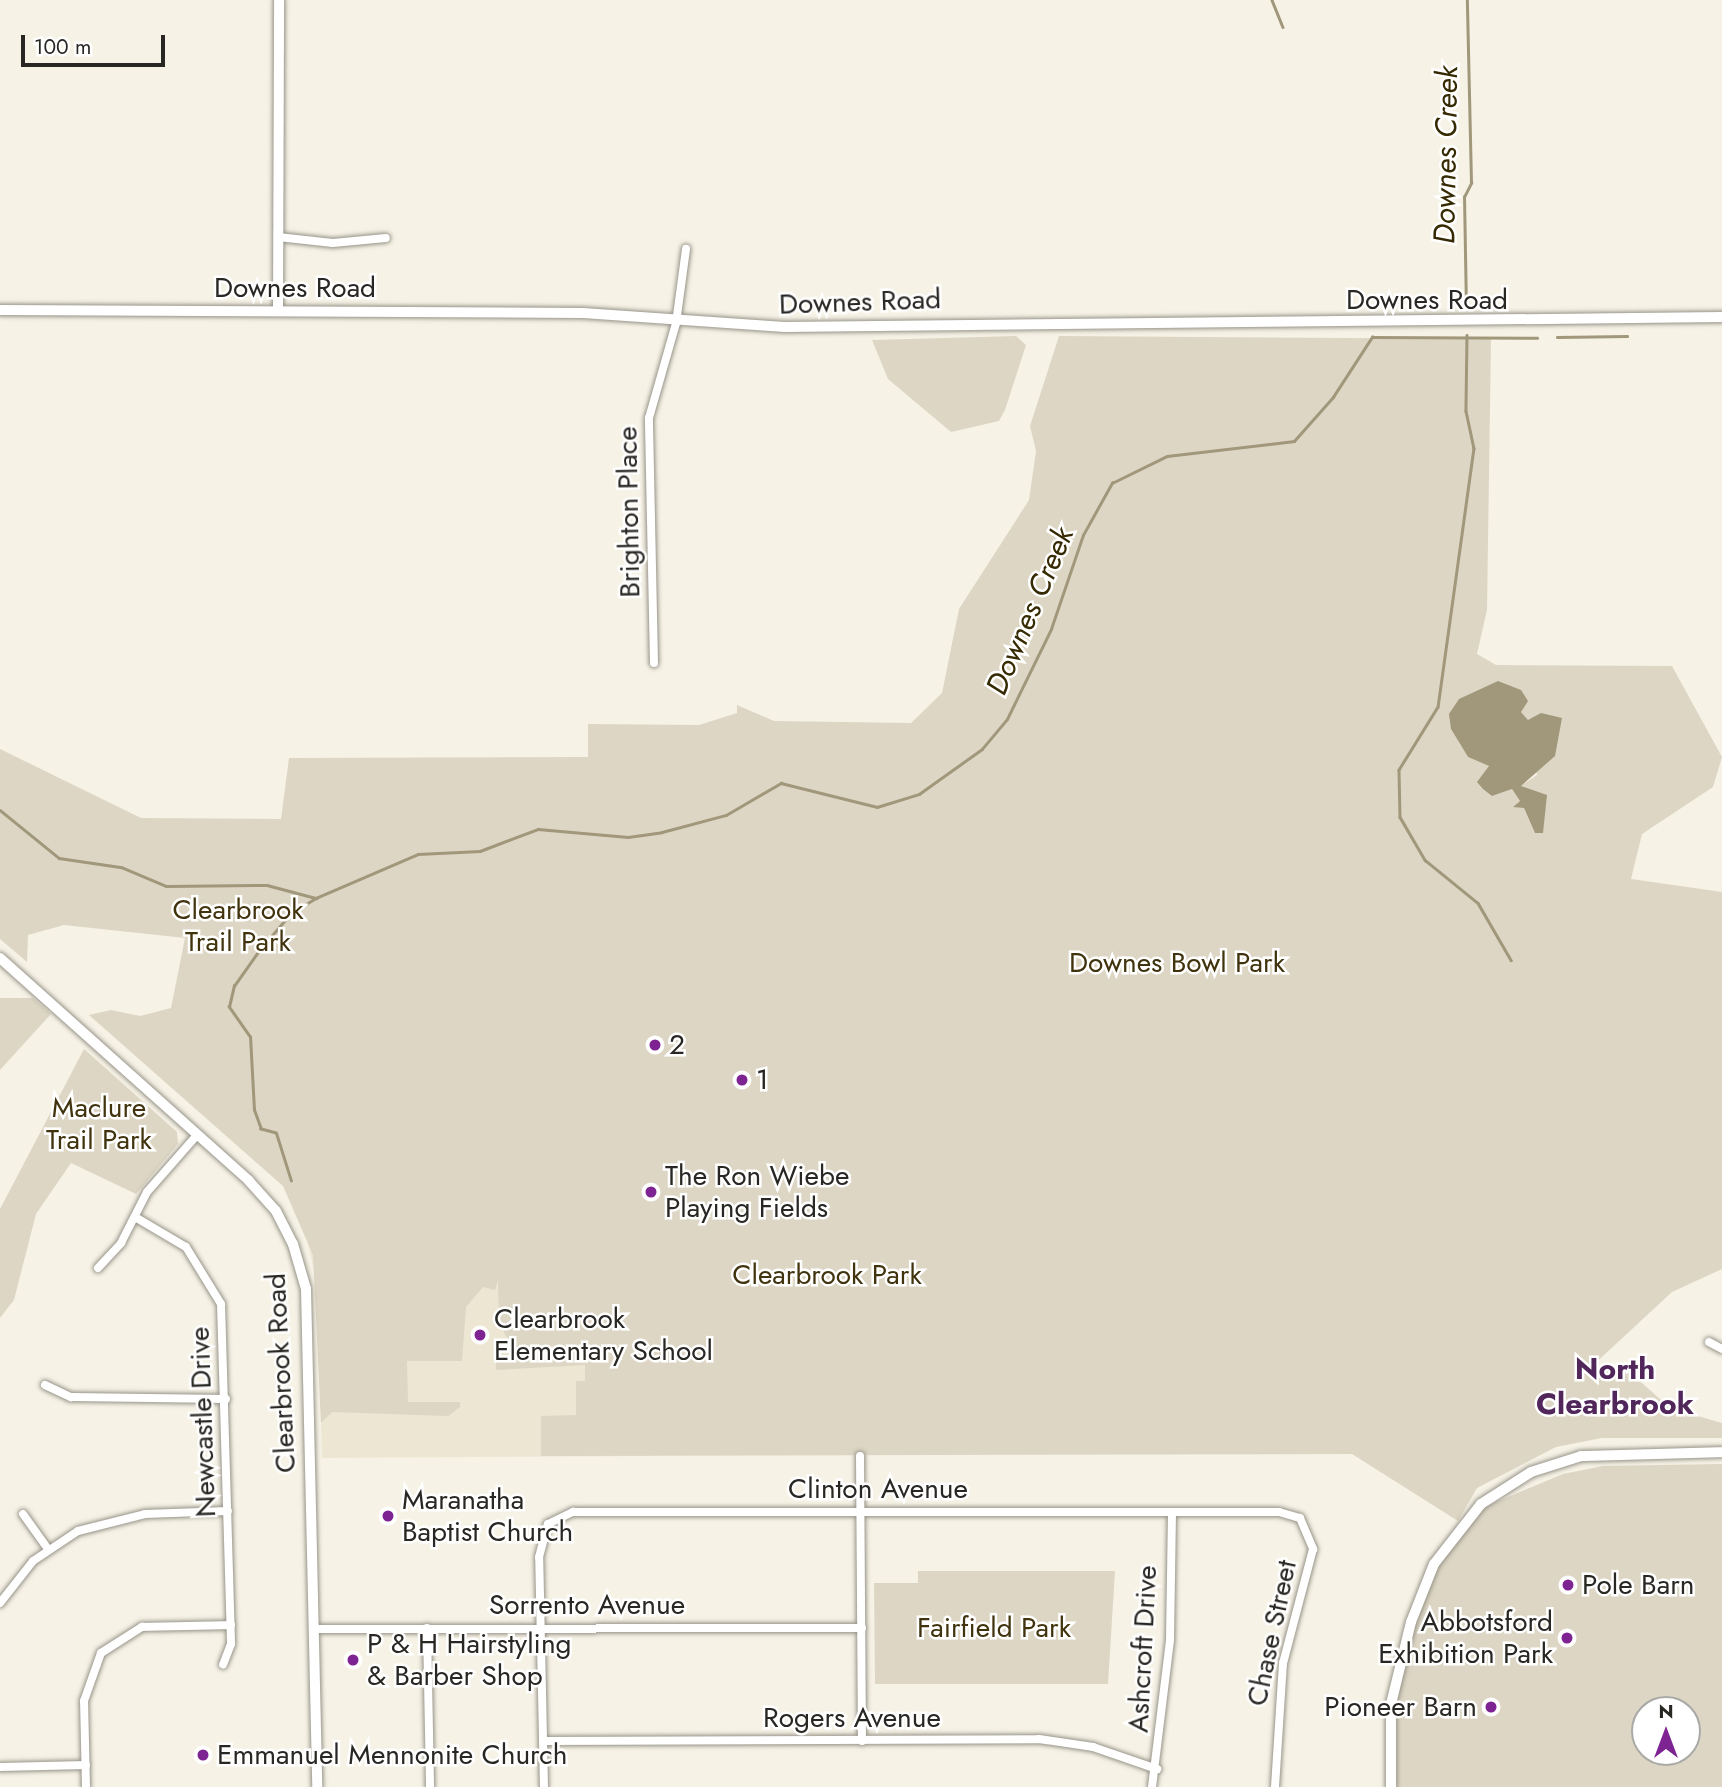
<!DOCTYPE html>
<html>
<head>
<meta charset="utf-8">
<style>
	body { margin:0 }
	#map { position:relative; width:1722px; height:1787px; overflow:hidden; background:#f6f2e6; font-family:Jost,sans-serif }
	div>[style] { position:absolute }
	.built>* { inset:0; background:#ede6d2 }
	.green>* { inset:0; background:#ddd6c4 }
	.water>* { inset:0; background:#a1977b }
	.stream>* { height:2.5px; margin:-1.25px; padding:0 1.25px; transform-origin:1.25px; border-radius:1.25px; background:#a1977b }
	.roads { filter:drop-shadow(0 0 2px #989489) drop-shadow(0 0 2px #989489) }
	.street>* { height:8px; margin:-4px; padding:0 4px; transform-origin:4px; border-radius:4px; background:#fff }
	.secondary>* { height:10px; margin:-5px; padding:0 5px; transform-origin:5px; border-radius:5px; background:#fff }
	.dots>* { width:19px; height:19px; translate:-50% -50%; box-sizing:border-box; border:4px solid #fff; border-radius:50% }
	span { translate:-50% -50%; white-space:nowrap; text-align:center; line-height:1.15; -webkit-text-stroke:5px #fff; paint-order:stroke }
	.street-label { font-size:28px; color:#292723 }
	.park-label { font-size:28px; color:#40330d }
	.poi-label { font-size:28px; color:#292723 }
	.left { translate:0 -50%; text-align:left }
	.right { translate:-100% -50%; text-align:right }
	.water-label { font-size:30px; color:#362a02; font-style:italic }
	.neighbourhood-label { font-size:30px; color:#51275b; font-weight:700 }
	.north { position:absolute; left:1631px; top:1696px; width:70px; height:70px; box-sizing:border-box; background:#fff; border:2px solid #a9a9a7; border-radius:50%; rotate:0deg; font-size:19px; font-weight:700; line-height:28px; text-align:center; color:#292723 }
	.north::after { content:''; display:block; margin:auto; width:24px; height:32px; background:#7e2492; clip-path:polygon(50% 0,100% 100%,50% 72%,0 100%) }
	.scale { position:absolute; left:21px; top:35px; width:144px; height:32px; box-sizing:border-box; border:4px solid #292723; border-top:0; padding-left:9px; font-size:21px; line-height:24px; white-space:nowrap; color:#292723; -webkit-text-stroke:5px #fff; paint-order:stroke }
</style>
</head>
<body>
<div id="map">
	<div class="built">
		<div style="clip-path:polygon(557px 1238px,649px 1456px,322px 1458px,318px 1289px,307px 1239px)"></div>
	</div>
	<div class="green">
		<div style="clip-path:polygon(1016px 336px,1026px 345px,1005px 410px,999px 421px,951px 432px,888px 379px,872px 340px)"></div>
		<div style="clip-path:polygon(evenodd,1059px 336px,1491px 339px,1487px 610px,1477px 654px,1496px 665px,1672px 666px,1722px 757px,1713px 787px,1642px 834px,1631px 879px,1722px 892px,1722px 1269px,1672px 1292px,1590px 1368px,1624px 1367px,1670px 1408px,1722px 1423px,1722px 1438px,1602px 1438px,1556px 1447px,1477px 1488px,1458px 1521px,1352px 1454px,541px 1456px,541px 1416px,576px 1415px,576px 1381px,585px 1381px,585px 1365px,496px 1370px,496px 1356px,564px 1355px,558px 1346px,513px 1348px,499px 1324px,498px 1280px,495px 1290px,483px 1287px,466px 1307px,462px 1361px,407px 1361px,408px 1402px,460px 1402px,460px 1407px,448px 1416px,332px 1412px,321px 1423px,313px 1255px,283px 1186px,89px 1015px,111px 1010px,140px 1016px,171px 1008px,185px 938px,64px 925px,28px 935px,27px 962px,0 939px,0 749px,141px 818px,281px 819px,289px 758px,588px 757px,588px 724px,699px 725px,737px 713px,737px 705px,774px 721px,911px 723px,942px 693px,959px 609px,1029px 500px,1036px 451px,1030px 426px,1059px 336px,1521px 712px,1528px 720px,1537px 775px,1520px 786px,1543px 833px,1535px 833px,1524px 808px,1514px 806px,1520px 801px,1512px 789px,1492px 796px,1485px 775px,1489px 766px,1468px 757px,1451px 729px,1521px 712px)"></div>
		<div style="clip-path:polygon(0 998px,33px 998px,51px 1014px,0 1070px)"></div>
		<div style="clip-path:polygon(84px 1049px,177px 1132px,178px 1144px,136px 1194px,71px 1163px,36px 1214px,14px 1300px,0 1318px,0 1209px)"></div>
		<div style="clip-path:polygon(evenodd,1722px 1464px,1722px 1787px,1397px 1787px,1396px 1705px,1416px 1623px,1437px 1566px,1484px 1507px,1563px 1474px,1603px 1466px,1722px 1464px,1645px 1710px,1687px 1710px,1687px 1752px,1645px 1752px,1645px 1710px)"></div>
		<div style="clip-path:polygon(918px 1571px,1115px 1571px,1108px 1684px,875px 1684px,874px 1583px,918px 1583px)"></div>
	</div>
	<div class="water">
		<div style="clip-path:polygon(1498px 681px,1521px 690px,1528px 701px,1521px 712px,1528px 720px,1541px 713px,1562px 718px,1555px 756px,1521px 786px,1547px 795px,1543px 833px,1535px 833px,1524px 808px,1513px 807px,1520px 801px,1512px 789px,1492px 796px,1483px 789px,1477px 782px,1489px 766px,1468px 757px,1451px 729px,1449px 714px,1459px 699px)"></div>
	</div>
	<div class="stream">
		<div style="left:1272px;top:0;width:29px;rotate:68deg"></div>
		<div style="left:1466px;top:310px;width:113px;rotate:-91deg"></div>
		<div style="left:1464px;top:197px;width:16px;rotate:-63deg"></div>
		<div style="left:1471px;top:183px;width:183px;rotate:-91.3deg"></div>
		<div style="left:1467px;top:335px;width:76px;rotate:90.8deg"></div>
		<div style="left:1466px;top:411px;width:38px;rotate:78deg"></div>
		<div style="left:1474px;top:448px;width:261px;rotate:97.9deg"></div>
		<div style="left:1438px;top:707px;width:74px;rotate:121.8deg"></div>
		<div style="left:1399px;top:770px;width:47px;rotate:88.8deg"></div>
		<div style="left:1400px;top:817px;width:50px;rotate:59.8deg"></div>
		<div style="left:1425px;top:860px;width:68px;rotate:39.1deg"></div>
		<div style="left:1478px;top:903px;width:66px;rotate:59.9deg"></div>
		<div style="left:1557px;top:337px;width:70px;rotate:-0.8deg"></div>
		<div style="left:0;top:810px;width:76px;rotate:39.1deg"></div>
		<div style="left:59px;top:858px;width:63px;rotate:8.3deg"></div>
		<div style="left:121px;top:867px;width:49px;rotate:22.9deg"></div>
		<div style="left:166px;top:886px;width:101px;rotate:-0.6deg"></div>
		<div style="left:267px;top:885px;width:51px;rotate:14.9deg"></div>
		<div style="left:316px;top:898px;width:111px;rotate:-23.3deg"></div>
		<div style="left:418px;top:854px;width:62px;rotate:-2.8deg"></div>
		<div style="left:480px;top:851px;width:62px;rotate:-20.8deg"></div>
		<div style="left:538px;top:829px;width:90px;rotate:5.1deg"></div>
		<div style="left:628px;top:837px;width:34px;rotate:-8deg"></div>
		<div style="left:662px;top:832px;width:66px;rotate:-14.9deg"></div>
		<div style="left:726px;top:815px;width:64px;rotate:-30.2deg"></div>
		<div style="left:781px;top:783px;width:99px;rotate:14deg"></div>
		<div style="left:877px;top:807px;width:44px;rotate:-17.2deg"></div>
		<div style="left:919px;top:794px;width:77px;rotate:-35.5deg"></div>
		<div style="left:982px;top:749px;width:39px;rotate:-50deg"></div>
		<div style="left:1007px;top:719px;width:100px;rotate:-63.9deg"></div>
		<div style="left:1051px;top:629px;width:99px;rotate:-71.2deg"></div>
		<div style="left:1083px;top:535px;width:60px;rotate:-60.9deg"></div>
		<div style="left:1112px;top:483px;width:61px;rotate:-26.1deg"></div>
		<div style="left:1167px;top:456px;width:128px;rotate:-6.7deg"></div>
		<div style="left:1294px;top:441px;width:59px;rotate:-48.4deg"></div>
		<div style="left:1333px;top:397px;width:72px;rotate:-57deg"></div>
		<div style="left:1372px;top:337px;width:165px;rotate:0.3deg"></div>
		<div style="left:291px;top:1181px;width:50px;rotate:-107.4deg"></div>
		<div style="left:276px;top:1133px;width:16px;rotate:-165deg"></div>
		<div style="left:261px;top:1129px;width:20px;rotate:-110deg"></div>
		<div style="left:254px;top:1110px;width:73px;rotate:-93.1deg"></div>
		<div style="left:250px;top:1037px;width:37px;rotate:-125deg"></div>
		<div style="left:229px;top:1007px;width:22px;rotate:-77deg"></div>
		<div style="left:234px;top:986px;width:42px;rotate:-54.8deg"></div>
		<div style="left:258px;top:952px;width:51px;rotate:-49.8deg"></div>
		<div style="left:291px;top:913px;width:29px;rotate:-31deg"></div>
	</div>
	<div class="roads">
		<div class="street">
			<div style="left:278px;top:237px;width:55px;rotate:6.2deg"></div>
			<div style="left:333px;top:243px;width:53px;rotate:-5.4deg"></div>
			<div style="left:654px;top:663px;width:245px;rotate:-91.2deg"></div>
			<div style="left:649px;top:418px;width:99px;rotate:-74.1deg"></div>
			<div style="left:676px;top:323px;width:75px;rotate:-82.3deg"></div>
			<div style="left:135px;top:1217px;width:59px;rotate:30.5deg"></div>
			<div style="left:186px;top:1247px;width:67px;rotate:58.4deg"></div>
			<div style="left:221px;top:1304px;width:340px;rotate:88.3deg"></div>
			<div style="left:231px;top:1644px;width:22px;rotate:111deg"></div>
			<div style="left:98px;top:1268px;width:34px;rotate:-47deg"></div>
			<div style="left:121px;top:1243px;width:57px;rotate:-63deg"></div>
			<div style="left:147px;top:1192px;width:77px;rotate:-48.7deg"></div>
			<div style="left:1709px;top:1342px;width:15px;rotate:28deg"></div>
			<div style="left:45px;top:1385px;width:29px;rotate:25deg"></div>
			<div style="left:71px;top:1397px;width:155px;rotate:0.7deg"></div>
			<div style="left:860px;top:1456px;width:285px;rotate:89.6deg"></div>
			<div style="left:23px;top:1514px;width:43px;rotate:54.5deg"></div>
			<div style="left:0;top:1603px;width:53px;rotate:-51.8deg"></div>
			<div style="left:33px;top:1561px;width:54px;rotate:-33.7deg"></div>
			<div style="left:78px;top:1531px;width:69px;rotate:-14.2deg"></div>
			<div style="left:145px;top:1514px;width:83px;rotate:-2.1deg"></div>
			<div style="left:427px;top:1628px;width:159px;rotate:88.9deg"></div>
			<div style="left:313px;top:1629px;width:549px;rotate:-0.1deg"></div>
			<div style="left:543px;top:1741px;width:496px;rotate:-0.2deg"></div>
			<div style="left:1039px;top:1739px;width:55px;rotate:8.4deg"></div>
			<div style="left:1093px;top:1747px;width:68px;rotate:19deg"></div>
			<div style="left:0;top:1767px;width:86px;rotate:-1.3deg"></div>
			<div style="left:86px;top:1787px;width:86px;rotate:-91.3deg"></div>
			<div style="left:84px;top:1701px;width:51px;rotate:-70.5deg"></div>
			<div style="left:101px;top:1653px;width:49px;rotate:-32.4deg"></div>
			<div style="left:142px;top:1627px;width:89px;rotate:-1.3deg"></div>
			<div style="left:544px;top:1787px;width:230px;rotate:-91.2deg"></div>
			<div style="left:539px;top:1557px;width:34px;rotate:-75deg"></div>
			<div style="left:548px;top:1524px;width:28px;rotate:-26deg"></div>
			<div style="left:573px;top:1512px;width:706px"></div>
			<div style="left:1279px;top:1512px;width:22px;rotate:16deg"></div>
			<div style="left:1300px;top:1518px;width:34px;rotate:67deg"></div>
			<div style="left:1313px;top:1549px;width:118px;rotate:104.7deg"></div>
			<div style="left:1283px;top:1663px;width:124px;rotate:93.7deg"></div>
			<div style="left:1152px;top:1787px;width:148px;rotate:-83deg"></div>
			<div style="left:1170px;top:1640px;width:127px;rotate:-89.1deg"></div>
		</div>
		<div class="secondary">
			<div style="left:0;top:310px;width:583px;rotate:0.29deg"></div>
			<div style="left:583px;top:313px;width:202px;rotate:4deg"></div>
			<div style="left:785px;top:327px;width:937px;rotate:-0.61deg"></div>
			<div style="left:278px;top:311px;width:311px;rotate:-89.8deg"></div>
			<div style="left:0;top:958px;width:334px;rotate:41.8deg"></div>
			<div style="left:249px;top:1181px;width:40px;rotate:48deg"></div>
			<div style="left:276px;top:1211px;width:37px;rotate:63deg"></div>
			<div style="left:293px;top:1244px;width:47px;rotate:73.9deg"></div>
			<div style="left:306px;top:1289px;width:498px;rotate:88.7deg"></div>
			<div style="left:1391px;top:1787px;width:83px;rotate:-90deg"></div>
			<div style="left:1391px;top:1704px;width:84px;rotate:-76.3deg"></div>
			<div style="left:1411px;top:1622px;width:62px;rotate:-68.4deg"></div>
			<div style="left:1434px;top:1564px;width:76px;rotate:-51.9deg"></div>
			<div style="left:1481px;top:1504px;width:59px;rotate:-32.6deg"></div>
			<div style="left:1531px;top:1472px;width:52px;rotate:-17.7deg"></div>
			<div style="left:1581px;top:1456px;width:141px;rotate:-1.6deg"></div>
		</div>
	</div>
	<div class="dots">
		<div style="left:655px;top:1045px;background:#7e2492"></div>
		<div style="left:742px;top:1080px;background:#7e2492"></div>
		<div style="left:651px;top:1192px;background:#7e2492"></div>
		<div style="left:480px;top:1335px;background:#7e2492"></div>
		<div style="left:388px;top:1516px;background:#7e2492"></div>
		<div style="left:1568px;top:1585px;background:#7e2492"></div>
		<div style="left:1567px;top:1638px;background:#7e2492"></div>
		<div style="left:353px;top:1660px;background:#7e2492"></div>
		<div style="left:1491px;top:1707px;background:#7e2492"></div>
		<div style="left:203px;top:1755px;background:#7e2492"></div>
	</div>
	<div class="street-label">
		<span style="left:295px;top:288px">Downes Road</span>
		<span style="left:1427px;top:300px">Downes Road</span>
		<span style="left:860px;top:302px;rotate:-2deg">Downes Road</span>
		<span style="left:629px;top:512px;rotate:-91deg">Brighton Place</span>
		<span style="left:281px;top:1373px;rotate:-93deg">Clearbrook Road</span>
		<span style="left:203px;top:1422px;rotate:-92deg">Newcastle Drive</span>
		<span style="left:878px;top:1489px">Clinton Avenue</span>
		<span style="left:587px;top:1605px">Sorrento Avenue</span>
		<span style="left:1272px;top:1633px;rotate:-78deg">Chase Street</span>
		<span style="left:1143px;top:1649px;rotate:-87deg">Ashcroft Drive</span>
		<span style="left:852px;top:1718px">Rogers Avenue</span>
	</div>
	<div class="park-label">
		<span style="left:238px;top:926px">Clearbrook<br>Trail Park</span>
		<span style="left:1177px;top:963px">Downes Bowl Park</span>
		<span style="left:99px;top:1124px">Maclure<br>Trail Park</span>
		<span style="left:827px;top:1275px">Clearbrook Park</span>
		<span style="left:994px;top:1628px">Fairfield Park</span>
	</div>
	<div class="poi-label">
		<span class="left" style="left:669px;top:1045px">2</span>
		<span class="left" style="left:756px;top:1080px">1</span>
		<span class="left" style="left:665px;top:1192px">The Ron Wiebe<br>Playing Fields</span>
		<span class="left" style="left:494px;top:1335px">Clearbrook<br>Elementary School</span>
		<span class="left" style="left:402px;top:1516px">Maranatha<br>Baptist Church</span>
		<span class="left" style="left:1582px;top:1585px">Pole Barn</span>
		<span class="right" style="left:1553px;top:1638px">Abbotsford<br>Exhibition Park</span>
		<span class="left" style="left:367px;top:1660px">P &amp; H Hairstyling<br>&amp; Barber Shop</span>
		<span class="right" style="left:1477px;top:1707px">Pioneer Barn</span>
		<span class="left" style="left:217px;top:1755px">Emmanuel Mennonite Church</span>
	</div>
	<div class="water-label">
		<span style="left:1446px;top:155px;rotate:-89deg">Downes Creek</span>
		<span style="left:1030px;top:611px;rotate:-67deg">Downes Creek</span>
	</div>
	<div class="neighbourhood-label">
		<span style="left:1615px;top:1386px">North<br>Clearbrook</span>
	</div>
	<div class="north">N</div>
	<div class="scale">100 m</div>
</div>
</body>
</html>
